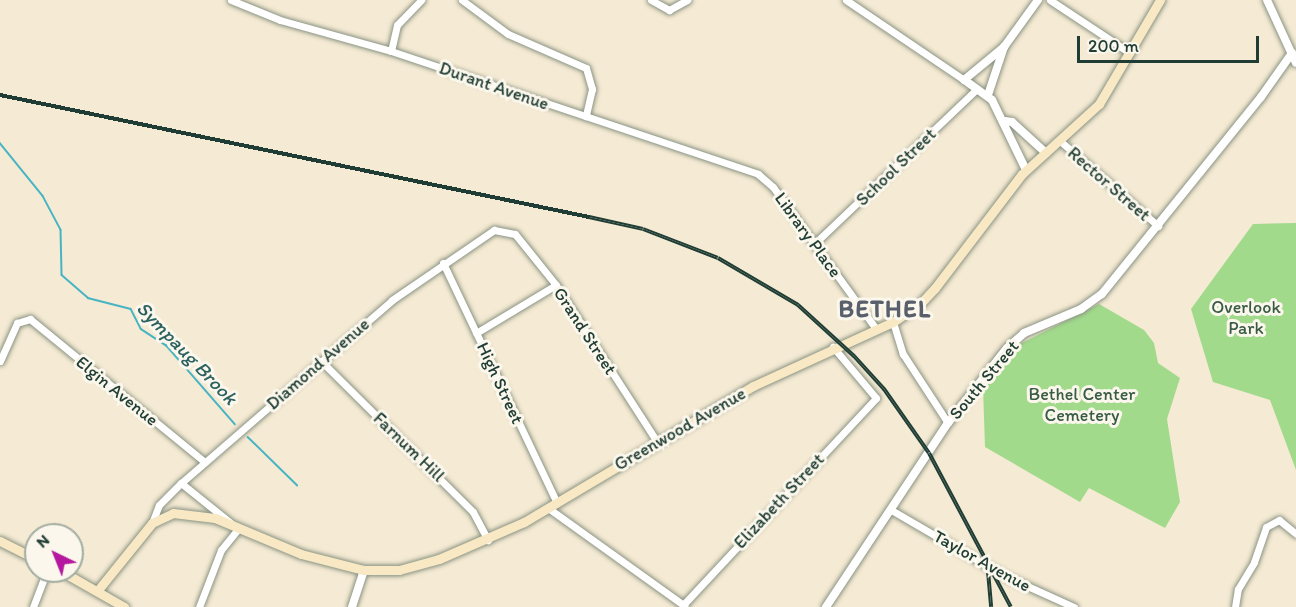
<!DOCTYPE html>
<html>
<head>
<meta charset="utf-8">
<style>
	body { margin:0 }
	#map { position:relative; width:1296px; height:607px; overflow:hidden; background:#f5ead3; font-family:Itim,sans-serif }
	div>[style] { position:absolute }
	.green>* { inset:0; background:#a2da8c }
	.stream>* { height:1.5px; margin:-0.75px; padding:0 0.75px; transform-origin:0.75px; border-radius:0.75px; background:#47b4c3 }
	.roads { filter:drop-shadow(0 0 2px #8a9484) drop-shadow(0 0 2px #8a9484) }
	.minor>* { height:7px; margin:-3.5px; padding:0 3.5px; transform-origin:3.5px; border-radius:3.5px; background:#fff }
	.tertiary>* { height:8px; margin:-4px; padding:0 4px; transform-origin:4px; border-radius:4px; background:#fff }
	.secondary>* { height:9px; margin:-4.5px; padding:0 4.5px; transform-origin:4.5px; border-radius:4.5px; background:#f8e8c3 }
	.rail>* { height:4px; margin-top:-2px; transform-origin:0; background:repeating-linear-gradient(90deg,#fbf7ec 0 4.5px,#1f3d34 0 9px); box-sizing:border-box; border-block:2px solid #1f3d34 }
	span { translate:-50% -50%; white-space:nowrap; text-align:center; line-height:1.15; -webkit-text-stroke:6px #fbf7ec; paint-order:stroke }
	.street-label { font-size:18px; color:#1f3d34 }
	.park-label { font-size:18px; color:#395c46 }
	.water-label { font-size:20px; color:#2b615f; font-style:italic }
	.district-label { font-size:24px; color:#59606b; font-weight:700; letter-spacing:1.5px }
	.north { position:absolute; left:24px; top:523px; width:60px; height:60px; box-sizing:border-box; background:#fbf7ec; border:2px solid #a3ada2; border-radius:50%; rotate:317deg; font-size:16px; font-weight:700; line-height:24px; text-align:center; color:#1f3d34 }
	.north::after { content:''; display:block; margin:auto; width:21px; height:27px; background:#b5179e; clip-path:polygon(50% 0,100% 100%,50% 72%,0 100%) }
	.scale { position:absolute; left:1077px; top:36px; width:182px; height:27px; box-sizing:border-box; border:3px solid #1f3d34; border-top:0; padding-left:8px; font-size:18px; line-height:21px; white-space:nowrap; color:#1f3d34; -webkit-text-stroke:4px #fbf7ec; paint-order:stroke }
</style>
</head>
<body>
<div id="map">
	<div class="green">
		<div style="clip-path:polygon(1296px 223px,1296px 470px,1270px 400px,1213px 382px,1191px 309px,1253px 224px)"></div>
		<div style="clip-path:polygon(1099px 304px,1144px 330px,1154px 343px,1158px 363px,1180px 378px,1167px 419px,1180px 502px,1165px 528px,1089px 488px,1080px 502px,985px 447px,983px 388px,1018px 345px)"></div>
	</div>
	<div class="stream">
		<div style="left:0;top:143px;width:68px;rotate:50.9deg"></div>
		<div style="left:43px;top:196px;width:38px;rotate:62deg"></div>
		<div style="left:61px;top:230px;width:45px;rotate:88.7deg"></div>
		<div style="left:62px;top:275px;width:35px;rotate:41deg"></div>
		<div style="left:88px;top:298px;width:44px;rotate:14.3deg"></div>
		<div style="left:131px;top:309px;width:22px;rotate:63deg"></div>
		<div style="left:141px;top:329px;width:30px;rotate:33deg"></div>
		<div style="left:166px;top:345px;width:105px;rotate:48.9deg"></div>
		<div style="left:248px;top:437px;width:69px;rotate:44.4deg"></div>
	</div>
	<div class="roads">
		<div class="minor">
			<div style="left:231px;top:0;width:53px;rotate:22.2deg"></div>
			<div style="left:280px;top:20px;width:115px;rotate:15.6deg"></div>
			<div style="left:391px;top:51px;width:387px;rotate:18.5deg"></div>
			<div style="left:758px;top:174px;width:20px;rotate:41deg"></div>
			<div style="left:773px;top:187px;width:175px;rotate:54deg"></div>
			<div style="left:462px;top:0;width:57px;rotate:36.5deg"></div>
			<div style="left:508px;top:34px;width:85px;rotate:23.6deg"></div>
			<div style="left:586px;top:68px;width:22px;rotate:74deg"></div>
			<div style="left:592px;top:89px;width:28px;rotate:103deg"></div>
			<div style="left:651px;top:0;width:21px;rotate:29deg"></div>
			<div style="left:669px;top:10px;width:21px;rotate:-29deg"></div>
			<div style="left:846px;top:0;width:143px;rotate:34.1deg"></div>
			<div style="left:1050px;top:0;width:96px;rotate:33.5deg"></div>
			<div style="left:391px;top:51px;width:27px;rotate:-77deg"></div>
			<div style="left:397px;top:25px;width:35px;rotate:-46deg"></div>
			<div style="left:1060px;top:141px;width:130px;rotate:40.9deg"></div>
			<div style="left:814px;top:244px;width:225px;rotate:-43.6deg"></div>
			<div style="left:443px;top:263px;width:266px;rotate:64.6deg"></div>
			<div style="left:893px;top:322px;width:34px;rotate:73deg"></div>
			<div style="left:903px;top:354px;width:82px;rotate:56.9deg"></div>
			<div style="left:476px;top:333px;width:93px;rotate:-31deg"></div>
			<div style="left:0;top:361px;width:42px;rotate:-65.9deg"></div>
			<div style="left:17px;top:323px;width:14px;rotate:-17deg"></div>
			<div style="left:30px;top:319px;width:226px;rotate:39.3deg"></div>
			<div style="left:321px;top:361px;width:214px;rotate:44.8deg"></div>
			<div style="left:473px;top:512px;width:32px;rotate:62deg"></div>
			<div style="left:181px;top:483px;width:73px;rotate:38.9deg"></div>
			<div style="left:238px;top:529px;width:27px;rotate:129deg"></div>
			<div style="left:221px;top:550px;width:61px;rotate:111.1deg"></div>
			<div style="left:548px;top:508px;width:168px;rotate:35.6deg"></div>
			<div style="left:893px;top:511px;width:127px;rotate:30.2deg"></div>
			<div style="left:1003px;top:575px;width:78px;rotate:24.3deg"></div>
			<div style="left:152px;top:523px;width:19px;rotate:-69deg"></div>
			<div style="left:159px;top:505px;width:31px;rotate:-45deg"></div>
			<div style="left:181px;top:483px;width:279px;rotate:-40.9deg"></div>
			<div style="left:392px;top:300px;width:124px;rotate:-34.5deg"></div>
			<div style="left:494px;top:230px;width:21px;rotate:11deg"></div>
			<div style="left:515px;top:234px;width:65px;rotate:51.2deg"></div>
			<div style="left:556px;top:285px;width:187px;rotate:57.2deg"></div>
			<div style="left:683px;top:605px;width:283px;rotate:-47deg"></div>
			<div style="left:876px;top:398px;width:67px;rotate:-130.1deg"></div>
			<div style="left:33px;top:607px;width:39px;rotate:-69deg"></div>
			<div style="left:1235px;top:607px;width:18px;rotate:-81deg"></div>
			<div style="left:1238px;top:589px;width:31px;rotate:-59deg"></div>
			<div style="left:1254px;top:562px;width:37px;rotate:-71deg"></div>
			<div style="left:1266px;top:527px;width:15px;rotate:-28deg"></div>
			<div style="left:1279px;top:520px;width:22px;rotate:39deg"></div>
		</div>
		<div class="tertiary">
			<div style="left:1267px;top:0;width:69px;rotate:65.3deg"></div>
			<div style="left:988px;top:95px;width:51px;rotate:-71.6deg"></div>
			<div style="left:1005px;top:121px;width:7px;rotate:8deg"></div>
			<div style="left:1012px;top:122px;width:46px;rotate:42.4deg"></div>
			<div style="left:1026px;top:170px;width:78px;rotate:-115.9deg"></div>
			<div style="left:992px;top:100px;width:34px;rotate:-144deg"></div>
			<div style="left:964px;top:80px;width:52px;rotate:-39.5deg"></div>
			<div style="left:1004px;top:47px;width:58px;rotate:-54.1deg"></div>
			<div style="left:352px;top:607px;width:39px;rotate:-72deg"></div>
			<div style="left:826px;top:607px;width:221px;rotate:-56.5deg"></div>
			<div style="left:948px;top:423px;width:95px;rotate:-51.8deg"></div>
			<div style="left:1007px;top:348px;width:23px;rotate:-41deg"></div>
			<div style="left:1024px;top:333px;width:62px;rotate:-22.8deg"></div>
			<div style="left:1081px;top:309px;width:26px;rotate:-36deg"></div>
			<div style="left:1102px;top:294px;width:253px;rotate:-51.1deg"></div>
			<div style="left:1261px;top:97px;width:54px;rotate:-54.8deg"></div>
		</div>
		<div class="secondary">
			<div style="left:0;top:541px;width:40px;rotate:26.6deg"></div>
			<div style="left:61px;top:571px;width:73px;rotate:29.7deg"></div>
			<div style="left:98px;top:590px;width:86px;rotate:-51.1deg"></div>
			<div style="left:152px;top:523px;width:23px;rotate:-25deg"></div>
			<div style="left:173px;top:513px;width:42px;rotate:6.8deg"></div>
			<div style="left:215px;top:518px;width:93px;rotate:22.7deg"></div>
			<div style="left:301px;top:554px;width:65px;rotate:14.3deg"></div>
			<div style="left:364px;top:570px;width:35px"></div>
			<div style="left:399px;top:570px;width:41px;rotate:-15.4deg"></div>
			<div style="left:439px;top:559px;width:93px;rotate:-23.5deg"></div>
			<div style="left:524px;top:522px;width:266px;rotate:-30.7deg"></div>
			<div style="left:753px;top:386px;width:154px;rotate:-24.6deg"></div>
			<div style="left:893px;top:322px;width:32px;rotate:-34deg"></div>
			<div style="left:920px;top:304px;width:22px;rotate:-47deg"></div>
			<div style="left:935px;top:288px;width:143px;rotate:-52.7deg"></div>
			<div style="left:1022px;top:174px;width:104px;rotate:-42.3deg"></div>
			<div style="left:1099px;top:104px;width:121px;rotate:-59.6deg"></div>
		</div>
	</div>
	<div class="rail">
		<div style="left:0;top:95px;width:602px;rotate:11.7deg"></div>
		<div style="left:589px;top:217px;width:55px;rotate:12.5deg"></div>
		<div style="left:643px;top:229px;width:80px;rotate:21.1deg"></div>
		<div style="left:718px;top:258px;width:93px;rotate:30.4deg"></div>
		<div style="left:798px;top:305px;width:76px;rotate:42.3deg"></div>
		<div style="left:854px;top:356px;width:45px;rotate:47.7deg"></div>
		<div style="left:884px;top:389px;width:78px;rotate:54.9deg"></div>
		<div style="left:929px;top:453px;width:174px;rotate:62deg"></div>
		<div style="left:988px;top:571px;width:36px;rotate:85deg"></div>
	</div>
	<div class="street-label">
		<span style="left:494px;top:86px;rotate:19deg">Durant Avenue</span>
		<span style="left:896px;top:167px;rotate:-44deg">School Street</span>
		<span style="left:1109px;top:184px;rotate:41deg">Rector Street</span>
		<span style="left:808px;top:235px;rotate:54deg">Library Place</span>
		<span style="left:585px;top:331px;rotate:57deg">Grand Street</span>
		<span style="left:318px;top:364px;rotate:-41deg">Diamond Avenue</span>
		<span style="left:984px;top:380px;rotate:-50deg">South Street</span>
		<span style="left:500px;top:383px;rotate:65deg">High Street</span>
		<span style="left:117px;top:391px;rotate:39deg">Elgin Avenue</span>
		<span style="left:680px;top:429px;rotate:-30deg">Greenwood Avenue</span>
		<span style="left:409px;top:447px;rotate:44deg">Farnum Hill</span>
		<span style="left:779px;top:501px;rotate:-47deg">Elizabeth Street</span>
		<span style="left:982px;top:561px;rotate:29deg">Taylor Avenue</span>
	</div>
	<div class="park-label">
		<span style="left:1246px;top:318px">Overlook<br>Park</span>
		<span style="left:1082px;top:405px">Bethel Center<br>Cemetery</span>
	</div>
	<div class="water-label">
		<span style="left:187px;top:353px;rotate:46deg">Sympaug Brook</span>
	</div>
	<div class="district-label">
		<span style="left:885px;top:309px">BETHEL</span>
	</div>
	<div class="north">N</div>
	<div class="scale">200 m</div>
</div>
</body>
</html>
